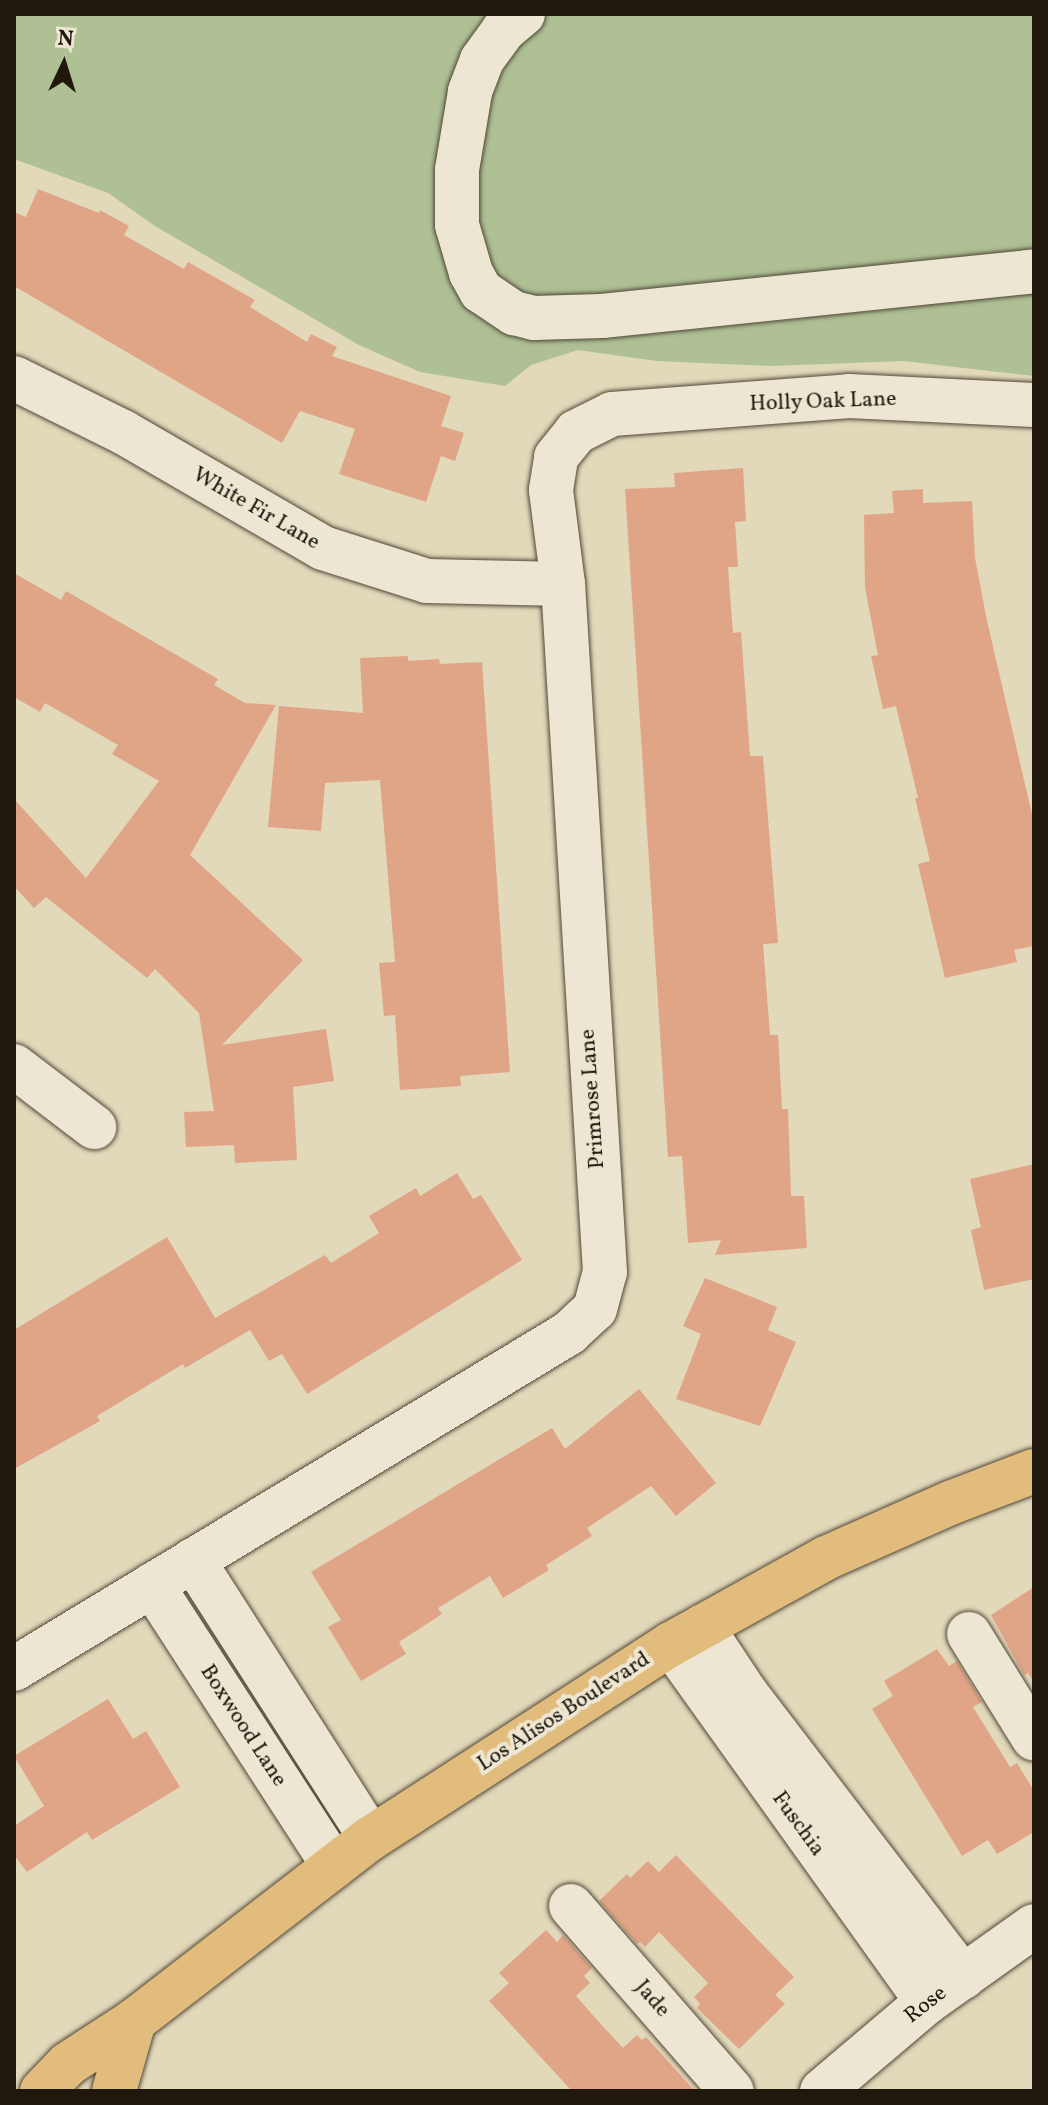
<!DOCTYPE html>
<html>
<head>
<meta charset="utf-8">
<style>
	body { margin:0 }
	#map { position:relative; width:1048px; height:2105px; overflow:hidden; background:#e2d8ba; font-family:Vollkorn,serif }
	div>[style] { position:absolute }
	.green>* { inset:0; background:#aec094 }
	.building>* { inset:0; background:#e0a586 }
	.roads { filter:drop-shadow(0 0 2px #514838) drop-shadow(0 0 2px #514838) }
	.minor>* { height:44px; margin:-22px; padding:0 22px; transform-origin:22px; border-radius:22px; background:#ece6d2 }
	.major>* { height:44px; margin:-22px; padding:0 22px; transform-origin:22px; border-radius:22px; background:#e1bc7d }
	span { translate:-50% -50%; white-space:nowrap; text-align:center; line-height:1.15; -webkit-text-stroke:8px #ece6d2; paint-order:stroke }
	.street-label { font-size:22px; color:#21180d }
	.frame { position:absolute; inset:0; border:16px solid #21180d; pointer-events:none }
	.north { position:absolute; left:24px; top:24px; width:80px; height:80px; -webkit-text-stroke:6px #ece6d2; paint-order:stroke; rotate:4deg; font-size:22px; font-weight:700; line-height:32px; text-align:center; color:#21180d }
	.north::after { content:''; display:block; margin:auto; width:28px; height:36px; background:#21180d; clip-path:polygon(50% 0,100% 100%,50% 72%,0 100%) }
</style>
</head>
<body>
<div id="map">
	<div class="green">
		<div style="clip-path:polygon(14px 14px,1034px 14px,1034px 376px,904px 361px,771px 366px,657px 361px,578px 350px,531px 365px,505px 386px,420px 372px,359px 345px,155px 226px,108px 193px,14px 159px)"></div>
	</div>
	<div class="building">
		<div style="clip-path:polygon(38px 189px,99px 213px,100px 210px,129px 226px,124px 235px,184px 269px,188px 262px,255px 300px,250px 307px,307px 342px,311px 334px,337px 347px,332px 356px,451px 396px,441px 426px,464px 433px,455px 461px,441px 456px,426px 502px,339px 474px,355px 429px,300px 411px,282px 443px,14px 286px,14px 212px,26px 217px)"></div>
		<div style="clip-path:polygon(743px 468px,746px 521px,735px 522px,738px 567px,728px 567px,733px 633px,741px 632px,750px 756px,763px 756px,778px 943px,763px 944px,770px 1035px,778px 1035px,782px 1109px,788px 1109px,791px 1196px,804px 1196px,807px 1248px,715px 1255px,721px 1240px,688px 1243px,682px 1156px,668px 1157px,625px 489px,675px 487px,674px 473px)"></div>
		<div style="clip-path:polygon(923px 489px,923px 503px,972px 501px,975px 558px,987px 621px,1034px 823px,1034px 946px,1014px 950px,1017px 962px,945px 978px,918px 864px,930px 861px,915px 798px,918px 798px,896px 706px,883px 709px,871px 656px,878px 655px,865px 588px,864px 515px,894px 513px,892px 491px)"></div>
		<div style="clip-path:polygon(14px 573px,61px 600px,66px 591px,218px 679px,214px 685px,245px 703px,276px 705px,190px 855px,303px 960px,222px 1045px,326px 1029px,334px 1081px,293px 1087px,297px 1160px,235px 1163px,234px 1145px,186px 1147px,184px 1112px,214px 1111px,199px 1013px,155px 969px,147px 978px,46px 897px,34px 908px,14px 886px,14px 799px,86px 878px,159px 781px,112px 754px,118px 745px,45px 703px,40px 712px,14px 697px)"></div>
		<div style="clip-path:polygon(408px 656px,408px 661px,439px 659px,440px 664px,482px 662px,510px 1072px,460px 1076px,461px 1086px,400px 1090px,395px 1015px,384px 1016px,379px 963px,395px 962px,380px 780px,325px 783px,321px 831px,268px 827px,279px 706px,363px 713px,360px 658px)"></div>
		<div style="clip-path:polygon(1034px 1164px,1034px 1279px,984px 1290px,971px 1230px,981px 1227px,970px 1179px)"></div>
		<div style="clip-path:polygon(457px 1173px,473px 1199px,481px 1195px,522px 1260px,307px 1394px,282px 1354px,269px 1361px,250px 1330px,185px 1368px,183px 1364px,97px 1416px,100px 1421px,14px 1469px,14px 1330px,167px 1237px,215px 1318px,325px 1255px,331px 1263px,379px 1233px,369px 1216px,416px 1188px,420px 1196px)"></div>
		<div style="clip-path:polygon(705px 1278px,777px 1307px,768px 1330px,796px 1342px,760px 1426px,676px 1399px,701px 1334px,683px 1326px)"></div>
		<div style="clip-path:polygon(639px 1389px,716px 1483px,676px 1516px,651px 1486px,587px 1528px,592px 1536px,546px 1565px,549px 1570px,503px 1598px,490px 1576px,438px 1608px,442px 1614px,399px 1642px,406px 1654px,361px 1681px,328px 1627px,341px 1620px,311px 1572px,552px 1428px,565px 1449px)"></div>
		<div style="clip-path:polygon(1034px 1587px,1034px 1682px,1028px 1673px,1024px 1675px,991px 1615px)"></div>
		<div style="clip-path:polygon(937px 1649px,949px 1666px,957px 1661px,982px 1702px,973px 1707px,1010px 1767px,1017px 1763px,1034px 1791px,1034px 1832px,997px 1854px,988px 1840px,962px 1856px,872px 1709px,893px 1696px,884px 1681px)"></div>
		<div style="clip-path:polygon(108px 1699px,133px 1739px,146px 1731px,180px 1787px,92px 1840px,87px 1832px,27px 1872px,14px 1855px,14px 1826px,44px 1806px,14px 1756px)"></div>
		<div style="clip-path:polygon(676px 1855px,794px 1977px,775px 1995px,785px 2004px,739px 2049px,697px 2008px,700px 2004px,694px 1997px,708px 1983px,659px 1932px,645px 1947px,640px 1942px,637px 1944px,599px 1901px,627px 1874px,630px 1878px,648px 1861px,659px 1872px)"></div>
		<div style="clip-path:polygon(546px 1930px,557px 1942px,563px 1935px,592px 1968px,584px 1976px,590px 1983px,576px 1996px,598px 2021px,623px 2048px,637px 2035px,642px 2040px,646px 2037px,695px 2091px,572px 2091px,489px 2001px,509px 1983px,499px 1973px)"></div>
	</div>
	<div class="roads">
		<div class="minor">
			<div style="left:523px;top:14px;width:26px;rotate:140deg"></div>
			<div style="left:503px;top:31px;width:36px;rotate:126deg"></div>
			<div style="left:482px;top:60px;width:34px;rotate:111deg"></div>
			<div style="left:470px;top:92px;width:79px;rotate:99.5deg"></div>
			<div style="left:457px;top:170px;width:55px;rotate:90deg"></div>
			<div style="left:457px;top:225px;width:50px;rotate:73.7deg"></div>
			<div style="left:471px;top:273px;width:21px;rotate:61deg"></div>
			<div style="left:481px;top:291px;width:40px;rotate:34deg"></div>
			<div style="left:514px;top:313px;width:21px;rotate:14deg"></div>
			<div style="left:534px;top:318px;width:68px;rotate:-1.7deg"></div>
			<div style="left:602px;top:316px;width:434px;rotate:-5.9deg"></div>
			<div style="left:14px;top:378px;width:122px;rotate:26.4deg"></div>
			<div style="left:123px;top:432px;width:231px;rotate:30.1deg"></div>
			<div style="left:323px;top:548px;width:109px;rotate:17.6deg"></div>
			<div style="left:427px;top:581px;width:136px;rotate:1.3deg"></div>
			<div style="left:14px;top:1066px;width:101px;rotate:37.3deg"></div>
			<div style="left:193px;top:1560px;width:330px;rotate:57.4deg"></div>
			<div style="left:152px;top:1585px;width:335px;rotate:57.1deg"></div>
			<div style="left:702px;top:1627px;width:78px;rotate:56.5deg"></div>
			<div style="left:745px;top:1692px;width:359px;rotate:52.6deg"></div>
			<div style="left:969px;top:1634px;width:123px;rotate:58.2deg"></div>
			<div style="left:671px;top:1644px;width:440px;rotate:54.4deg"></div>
			<div style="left:14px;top:1669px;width:649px;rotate:-31.19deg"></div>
			<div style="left:569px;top:1333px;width:35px;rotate:-43deg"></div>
			<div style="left:595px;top:1309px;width:38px;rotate:-75deg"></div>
			<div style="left:605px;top:1272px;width:689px;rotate:-93.49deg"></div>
			<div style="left:563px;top:584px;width:95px;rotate:-97.3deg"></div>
			<div style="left:551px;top:490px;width:33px;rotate:-81deg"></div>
			<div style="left:556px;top:457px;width:32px;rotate:-51deg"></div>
			<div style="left:576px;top:432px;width:40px;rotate:-26.6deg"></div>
			<div style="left:612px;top:414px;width:238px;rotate:-4.3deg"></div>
			<div style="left:849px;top:396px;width:185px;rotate:2.8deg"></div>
			<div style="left:571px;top:1906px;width:245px;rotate:49deg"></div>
			<div style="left:822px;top:2091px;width:138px;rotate:-40.3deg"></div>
			<div style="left:927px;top:2002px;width:131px;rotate:-35.4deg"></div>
		</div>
		<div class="major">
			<div style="left:42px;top:2091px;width:37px;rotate:-46deg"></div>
			<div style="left:68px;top:2064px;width:79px;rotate:-33.1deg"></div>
			<div style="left:134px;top:2021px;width:299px;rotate:-37.7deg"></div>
			<div style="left:371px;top:1838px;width:357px;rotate:-32.9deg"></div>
			<div style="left:671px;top:1644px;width:177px;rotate:-29deg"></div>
			<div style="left:826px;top:1558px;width:136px;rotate:-23.9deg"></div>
			<div style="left:950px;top:1503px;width:90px;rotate:-20.9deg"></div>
			<div style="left:114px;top:2091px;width:73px;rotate:-74.1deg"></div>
		</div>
	</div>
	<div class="street-label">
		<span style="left:823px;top:402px;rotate:-2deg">Holly Oak Lane</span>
		<span style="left:256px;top:509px;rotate:30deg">White Fir Lane</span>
		<span style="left:593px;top:1099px;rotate:-94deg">Primrose Lane</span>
		<span style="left:564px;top:1712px;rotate:-33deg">Los Alisos Boulevard</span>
		<span style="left:243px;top:1726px;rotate:57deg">Boxwood Lane</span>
		<span style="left:798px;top:1824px;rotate:54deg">Fuschia</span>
		<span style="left:652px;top:1999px;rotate:49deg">Jade</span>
		<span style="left:926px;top:2005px;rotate:-38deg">Rose</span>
	</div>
	<div class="frame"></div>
	<div class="north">N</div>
</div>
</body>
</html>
